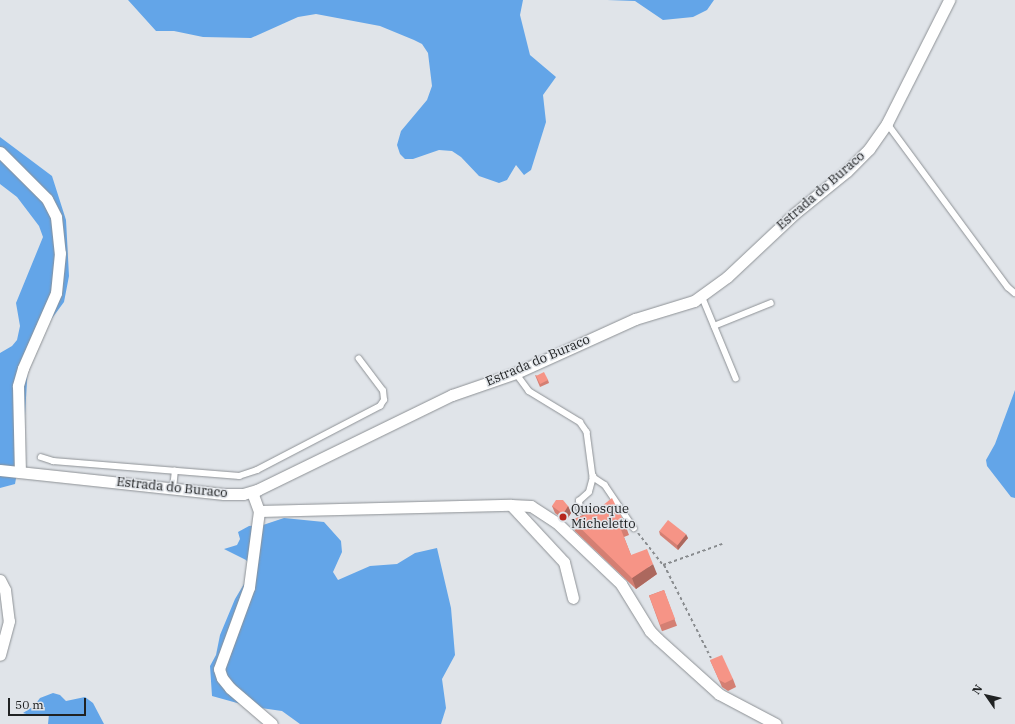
<!DOCTYPE html>
<html>
<head>
<meta charset="utf-8">
<style>
	body { margin:0 }
	#map { position:relative; width:1015px; height:724px; overflow:hidden; background:#e0e4e9; font-family:"IBM Plex Serif",serif }
	div>[style] { position:absolute }
	.forest>* { inset:0; background:#63a5e8 }
	.path>* { height:2px; margin-top:-1px; transform-origin:0; background:repeating-linear-gradient(90deg,#898c8f 0 3px,transparent 0 6px) }
	.roads { filter:drop-shadow(0 0 1px #8d9195) drop-shadow(0 0 1px #8d9195) }
	.lane>* { height:5.5px; margin:-2.75px; padding:0 2.75px; transform-origin:2.75px; border-radius:2.75px; background:#fff }
	.street>* { height:11px; margin:-5.5px; padding:0 5.5px; transform-origin:5.5px; border-radius:5.5px; background:#fff }
	.wall>* { inset:0; background:#d47f73; transform-origin:0 0 }
	.shaded-wall>* { inset:0; background:#ac685e }
	.building>* { inset:0; background:#f69486; transform-origin:0 0 }
	.dots>* { width:11px; height:11px; translate:-50% -50%; box-sizing:border-box; border:2px solid #e0e4e9; border-radius:50% }
	span { translate:-50% -50%; white-space:nowrap; text-align:center; line-height:1.15; -webkit-text-stroke:3px #e0e4e9; paint-order:stroke }
	.street-label { font-size:13px; color:#202223 }
	.poi-label { font-size:13px; color:#202223 }
	.left { translate:0 -50%; text-align:left }
	.north { position:absolute; left:967px; top:676px; width:40px; height:40px; -webkit-text-stroke:3px #e0e4e9; paint-order:stroke; rotate:304deg; font-size:11px; font-weight:700; line-height:16px; text-align:center; color:#202223 }
	.north::after { content:''; display:block; margin:auto; width:14px; height:18px; background:#202223; clip-path:polygon(50% 0,100% 100%,50% 72%,0 100%) }
	.scale { position:absolute; left:8px; top:698px; width:78px; height:18px; box-sizing:border-box; border:2px solid #202223; border-top:0; padding-left:5px; font-size:12px; line-height:14px; white-space:nowrap; color:#202223; -webkit-text-stroke:3px #e0e4e9; paint-order:stroke }
</style>
</head>
<body>
<div id="map">
	<div class="forest">
		<div style="clip-path:polygon(128px 0,523px 0,520px 15px,530px 55px,556px 77px,543px 95px,546px 122px,531px 170px,524px 175px,516px 165px,507px 180px,499px 183px,479px 176px,461px 157px,452px 151px,439px 150px,413px 159px,405px 159px,400px 154px,397px 145px,401px 131px,427px 100px,432px 86px,428px 53px,422px 44px,414px 40px,380px 26px,316px 14px,298px 17px,251px 38px,203px 37px,174px 31px,156px 31px)"></div>
		<div style="clip-path:polygon(607px 0,714px 0,707px 10px,693px 17px,663px 20px,635px 1px)"></div>
		<div style="clip-path:polygon(0 137px,52px 176px,66px 220px,69px 276px,64px 302px,47px 325px,28px 363px,24px 433px,15px 484px,0 488px,0 353px,12px 346px,17px 340px,20px 326px,16px 303px,43px 237px,39px 226px,17px 197px,0 184px)"></div>
		<div style="clip-path:polygon(1015px 390px,1015px 498px,1011px 497px,987px 466px,986px 460px,995px 444px)"></div>
		<div style="clip-path:polygon(284px 518px,324px 522px,341px 541px,342px 552px,333px 572px,338px 580px,370px 566px,397px 564px,415px 553px,437px 548px,451px 608px,455px 655px,442px 679px,446px 708px,441px 724px,300px 724px,282px 711px,248px 706px,212px 696px,210px 666px,216px 655px,220px 635px,235px 599px,244px 584px,257px 574px,246px 560px,224px 549px,237px 545px,240px 539px,238px 532px,249px 526px,263px 525px)"></div>
		<div style="clip-path:polygon(53px 693px,60px 695px,66px 701px,85px 697px,93px 703px,104px 724px,48px 724px,49px 714px,33px 716px,23px 713px,34px 706px,40px 698px)"></div>
	</div>
	<div class="path">
		<div style="left:638px;top:533px;width:41px;rotate:52deg"></div>
		<div style="left:663px;top:565px;width:63px;rotate:-19.6deg"></div>
		<div style="left:664px;top:565px;width:104px;rotate:63.2deg"></div>
	</div>
	<div class="roads">
		<div class="lane">
			<div style="left:887px;top:123px;width:204px;rotate:53.6deg"></div>
			<div style="left:1008px;top:287px;width:9px;rotate:41deg"></div>
			<div style="left:702px;top:296px;width:89px;rotate:67.5deg"></div>
			<div style="left:714px;top:326px;width:61px;rotate:-22deg"></div>
			<div style="left:516px;top:373px;width:22px;rotate:54deg"></div>
			<div style="left:529px;top:391px;width:60px;rotate:31.3deg"></div>
			<div style="left:580px;top:422px;width:12px;rotate:55deg"></div>
			<div style="left:587px;top:432px;width:45px;rotate:82.4deg"></div>
			<div style="left:593px;top:477px;width:14px;rotate:34deg"></div>
			<div style="left:605px;top:485px;width:52px;rotate:56deg"></div>
			<div style="left:41px;top:457px;width:13px;rotate:18deg"></div>
			<div style="left:53px;top:461px;width:187px;rotate:4.6deg"></div>
			<div style="left:239px;top:476px;width:19px;rotate:-18deg"></div>
			<div style="left:257px;top:470px;width:139px;rotate:-27.5deg"></div>
			<div style="left:380px;top:406px;width:7px;rotate:-56deg"></div>
			<div style="left:384px;top:400px;width:9px;rotate:-96deg"></div>
			<div style="left:383px;top:391px;width:40px;rotate:-127deg"></div>
			<div style="left:173px;top:489px;width:18px;rotate:-84deg"></div>
			<div style="left:591px;top:517px;width:14px;rotate:-144deg"></div>
			<div style="left:580px;top:509px;width:8px;rotate:-97deg"></div>
			<div style="left:579px;top:501px;width:13px;rotate:-42deg"></div>
			<div style="left:589px;top:492px;width:16px;rotate:-75deg"></div>
		</div>
		<div class="street">
			<div style="left:0;top:152px;width:66px;rotate:45deg"></div>
			<div style="left:47px;top:199px;width:20px;rotate:63deg"></div>
			<div style="left:56px;top:217px;width:36px;rotate:84deg"></div>
			<div style="left:60px;top:253px;width:40px;rotate:95.7deg"></div>
			<div style="left:56px;top:293px;width:82px;rotate:113.7deg"></div>
			<div style="left:23px;top:368px;width:19px;rotate:106deg"></div>
			<div style="left:18px;top:386px;width:86px;rotate:88.7deg"></div>
			<div style="left:0;top:470px;width:225px;rotate:6.1deg"></div>
			<div style="left:224px;top:494px;width:19px"></div>
			<div style="left:243px;top:494px;width:15px;rotate:-16deg"></div>
			<div style="left:257px;top:490px;width:217px;rotate:-26deg"></div>
			<div style="left:452px;top:395px;width:68px;rotate:-19deg"></div>
			<div style="left:516px;top:373px;width:131px;rotate:-24.4deg"></div>
			<div style="left:635px;top:319px;width:62px;rotate:-17deg"></div>
			<div style="left:694px;top:301px;width:41px;rotate:-36deg"></div>
			<div style="left:727px;top:277px;width:92px;rotate:-43.2deg"></div>
			<div style="left:794px;top:214px;width:68px;rotate:-39.1deg"></div>
			<div style="left:847px;top:171px;width:31px;rotate:-45deg"></div>
			<div style="left:869px;top:149px;width:32px;rotate:-55deg"></div>
			<div style="left:887px;top:123px;width:138px;rotate:-63.2deg"></div>
			<div style="left:252px;top:492px;width:20px;rotate:70deg"></div>
			<div style="left:259px;top:511px;width:252px;rotate:-1.4deg"></div>
			<div style="left:511px;top:505px;width:78px;rotate:47.1deg"></div>
			<div style="left:564px;top:562px;width:37px;rotate:76deg"></div>
			<div style="left:511px;top:505px;width:20px;rotate:3deg"></div>
			<div style="left:531px;top:506px;width:30px;rotate:33deg"></div>
			<div style="left:556px;top:522px;width:90px;rotate:43.6deg"></div>
			<div style="left:621px;top:584px;width:55px;rotate:58.3deg"></div>
			<div style="left:650px;top:631px;width:11px;rotate:45deg"></div>
			<div style="left:658px;top:639px;width:82px;rotate:42deg"></div>
			<div style="left:719px;top:694px;width:64px;rotate:27.8deg"></div>
			<div style="left:259px;top:511px;width:77px;rotate:97.5deg"></div>
			<div style="left:249px;top:587px;width:87px;rotate:110.1deg"></div>
			<div style="left:219px;top:669px;width:9px;rotate:72deg"></div>
			<div style="left:222px;top:678px;width:13px;rotate:51deg"></div>
			<div style="left:230px;top:688px;width:55px;rotate:40.6deg"></div>
			<div style="left:0;top:580px;width:11px;rotate:63deg"></div>
			<div style="left:5px;top:590px;width:31px;rotate:83deg"></div>
			<div style="left:9px;top:621px;width:35px;rotate:105deg"></div>
		</div>
	</div>
	<div class="wall">
		<div style="clip-path:polygon(535px 375px,548px 380px,549px 383px,540px 387px)"></div>
		<div style="clip-path:polygon(552px 506px,568px 506px,571px 513px,566px 521px,555px 513px)"></div>
		<div style="clip-path:polygon(602px 506px,625px 524px,629px 535px,624px 537px,631px 555px,657px 574px,636px 589px,575px 531px,572px 520px)"></div>
		<div style="clip-path:polygon(659px 531px,688px 538px,678px 550px,660px 535px)"></div>
		<div style="left:664px;top:590px;width:38px;height:16px;rotate:70deg"></div>
		<div style="clip-path:polygon(710px 660px,733px 679px,736px 687px,728px 691px,722px 687px)"></div>
	</div>
	<div class="shaded-wall">
		<div style="clip-path:polygon(568px 506px,571px 513px,566px 521px,563px 514px)"></div>
		<div style="clip-path:polygon(686px 534px,688px 538px,678px 550px,677px 546px)"></div>
		<div style="clip-path:polygon(653px 564px,657px 574px,636px 589px,632px 578px)"></div>
	</div>
	<div class="building">
		<div style="left:544px;top:372px;width:9px;height:9px;rotate:63deg"></div>
		<div style="clip-path:polygon(612px 498px,625px 524px,620px 527px,631px 555px,647px 549px,653px 564px,632px 578px,572px 520px,585px 515px,586px 511px,592px 512px,602px 506px)"></div>
		<div style="clip-path:polygon(556px 500px,563px 500px,568px 506px,563px 514px,552px 506px)"></div>
		<div style="left:668px;top:520px;width:23px;height:14px;rotate:38deg"></div>
		<div style="left:664px;top:590px;width:31px;height:16px;rotate:69deg"></div>
		<div style="clip-path:polygon(722px 655px,733px 679px,725px 683px,719px 680px,710px 660px)"></div>
	</div>
	<div class="dots">
		<div style="left:563px;top:517px;background:#b6271e"></div>
	</div>
	<div class="street-label">
		<span style="left:821px;top:191px;rotate:-41deg">Estrada do Buraco</span>
		<span style="left:538px;top:361px;rotate:-23deg">Estrada do Buraco</span>
		<span style="left:172px;top:488px;rotate:6deg">Estrada do Buraco</span>
	</div>
	<div class="poi-label">
		<span class="left" style="left:571px;top:517px">Quiosque<br>Micheletto</span>
	</div>
	<div class="north">N</div>
	<div class="scale">50 m</div>
</div>
</body>
</html>
